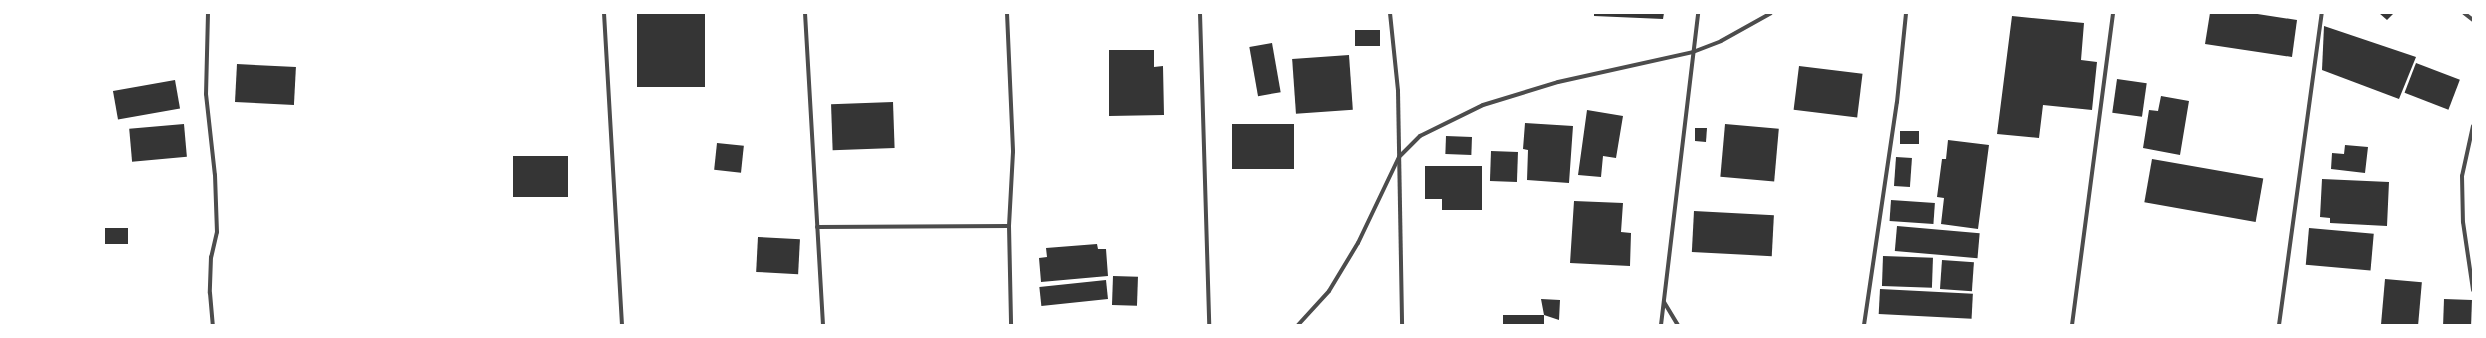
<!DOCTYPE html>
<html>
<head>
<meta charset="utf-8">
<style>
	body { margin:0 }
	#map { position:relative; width:2486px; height:338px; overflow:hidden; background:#fff; font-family:Quicksand,sans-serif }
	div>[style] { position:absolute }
	.building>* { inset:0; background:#353535; transform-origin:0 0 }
	.minor>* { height:4px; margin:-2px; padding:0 2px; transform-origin:2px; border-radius:2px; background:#4c4c4c }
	span { translate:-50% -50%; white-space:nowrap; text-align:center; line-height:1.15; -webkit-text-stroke:3px #fff; paint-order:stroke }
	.frame { position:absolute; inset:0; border:14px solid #fff; pointer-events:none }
</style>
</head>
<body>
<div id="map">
	<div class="building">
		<div style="left:637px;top:13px;width:68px;height:74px"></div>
		<div style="clip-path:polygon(1594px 13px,1664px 13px,1663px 19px,1594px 16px)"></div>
		<div style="clip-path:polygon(2210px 13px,2251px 13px,2297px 20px,2292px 57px,2205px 44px)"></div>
		<div style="clip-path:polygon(2379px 13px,2394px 13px,2387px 20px)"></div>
		<div style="clip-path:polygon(2012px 16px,2084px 23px,2081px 60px,2097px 62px,2092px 110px,2043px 105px,2039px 138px,1997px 134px)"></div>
		<div style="clip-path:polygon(2324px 26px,2416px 57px,2399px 99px,2322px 70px)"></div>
		<div style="left:1355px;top:30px;width:25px;height:16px"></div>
		<div style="left:1272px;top:43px;width:50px;height:23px;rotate:80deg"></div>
		<div style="clip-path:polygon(1109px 50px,1154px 50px,1154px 67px,1163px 66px,1164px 115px,1109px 116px)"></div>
		<div style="left:1349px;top:55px;width:55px;height:57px;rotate:86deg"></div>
		<div style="left:2416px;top:63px;width:47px;height:32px;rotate:21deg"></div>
		<div style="left:237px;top:64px;width:59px;height:38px;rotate:3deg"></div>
		<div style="left:1799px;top:66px;width:64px;height:44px;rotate:7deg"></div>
		<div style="left:2117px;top:79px;width:30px;height:34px;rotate:8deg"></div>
		<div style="left:175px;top:80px;width:29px;height:63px;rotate:80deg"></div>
		<div style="clip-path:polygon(2161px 96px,2189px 101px,2180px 155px,2143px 148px,2149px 110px,2158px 111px)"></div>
		<div style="left:893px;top:102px;width:46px;height:62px;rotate:88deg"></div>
		<div style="clip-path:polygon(1587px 110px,1623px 116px,1616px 158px,1603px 156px,1601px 177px,1578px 175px)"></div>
		<div style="clip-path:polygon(1525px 123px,1573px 126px,1569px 183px,1527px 180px,1528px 150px,1523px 149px)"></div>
		<div style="left:184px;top:124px;width:33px;height:55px;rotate:85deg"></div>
		<div style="left:1232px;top:124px;width:62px;height:45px"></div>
		<div style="left:1725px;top:124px;width:54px;height:53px;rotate:5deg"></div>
		<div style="clip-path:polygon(1695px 128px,1707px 128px,1706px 142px,1695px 141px)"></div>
		<div style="left:1900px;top:131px;width:19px;height:13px"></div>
		<div style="left:1446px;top:136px;width:26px;height:18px;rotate:2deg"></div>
		<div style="clip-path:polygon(1948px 140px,1989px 145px,1978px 229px,1941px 224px,1944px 198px,1937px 197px,1942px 159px,1946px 159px)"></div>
		<div style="left:717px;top:143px;width:27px;height:27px;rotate:6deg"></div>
		<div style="clip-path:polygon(2345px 145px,2368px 147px,2365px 173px,2331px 169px,2332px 153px,2344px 154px)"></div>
		<div style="left:1491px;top:151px;width:27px;height:30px;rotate:2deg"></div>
		<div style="left:513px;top:156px;width:55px;height:41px"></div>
		<div style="left:1896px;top:157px;width:16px;height:29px;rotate:4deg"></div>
		<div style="left:2152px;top:159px;width:113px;height:44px;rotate:10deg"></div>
		<div style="clip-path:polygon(1425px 166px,1482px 166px,1482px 210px,1442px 210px,1442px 199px,1425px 199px)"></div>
		<div style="clip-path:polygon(2322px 179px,2389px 182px,2387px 226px,2330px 223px,2330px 218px,2320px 217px)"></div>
		<div style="left:1891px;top:200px;width:44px;height:21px;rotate:4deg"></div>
		<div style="clip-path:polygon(1574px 201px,1623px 203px,1621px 232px,1631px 233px,1630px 266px,1570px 263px)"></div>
		<div style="left:1694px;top:211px;width:80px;height:41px;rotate:3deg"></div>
		<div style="left:1897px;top:226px;width:83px;height:25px;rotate:5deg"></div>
		<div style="left:105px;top:228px;width:23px;height:16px"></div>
		<div style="left:2309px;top:228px;width:65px;height:37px;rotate:5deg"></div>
		<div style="left:758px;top:237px;width:42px;height:35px;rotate:3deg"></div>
		<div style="clip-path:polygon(1097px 244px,1098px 249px,1106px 249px,1108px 276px,1041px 282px,1039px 258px,1047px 257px,1046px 248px)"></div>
		<div style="left:1883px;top:256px;width:50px;height:30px;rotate:2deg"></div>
		<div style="left:1942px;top:260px;width:32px;height:29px;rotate:4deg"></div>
		<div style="left:1113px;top:276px;width:25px;height:29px;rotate:2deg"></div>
		<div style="left:2385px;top:279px;width:37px;height:46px;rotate:5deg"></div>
		<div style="left:1106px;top:280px;width:19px;height:67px;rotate:84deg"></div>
		<div style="left:1880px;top:289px;width:93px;height:25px;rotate:3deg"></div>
		<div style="clip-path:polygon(1541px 299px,1560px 300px,1559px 320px,1544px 315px,1544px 325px,1503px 325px,1503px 315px,1544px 315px)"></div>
		<div style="left:2444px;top:299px;width:28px;height:26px;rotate:2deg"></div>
	</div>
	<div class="minor">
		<div style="left:208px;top:13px;width:81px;rotate:91.4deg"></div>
		<div style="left:206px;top:94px;width:81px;rotate:83.7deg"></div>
		<div style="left:215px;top:175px;width:57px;rotate:88deg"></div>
		<div style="left:217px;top:232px;width:26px;rotate:103deg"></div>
		<div style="left:211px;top:257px;width:36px;rotate:92deg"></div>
		<div style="left:210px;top:293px;width:32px;rotate:85deg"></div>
		<div style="left:604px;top:13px;width:313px;rotate:86.7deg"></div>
		<div style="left:805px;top:13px;width:313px;rotate:86.7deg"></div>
		<div style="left:1007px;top:13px;width:139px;rotate:87.5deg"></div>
		<div style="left:1013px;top:152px;width:74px;rotate:93.1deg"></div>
		<div style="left:1009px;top:226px;width:99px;rotate:88.8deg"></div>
		<div style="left:1200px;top:13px;width:312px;rotate:88.3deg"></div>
		<div style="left:1390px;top:13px;width:78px;rotate:84.1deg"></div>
		<div style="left:1398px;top:91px;width:234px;rotate:89deg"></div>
		<div style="left:2464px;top:13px;width:11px;rotate:38deg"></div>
		<div style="left:2473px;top:126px;width:51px;rotate:102.4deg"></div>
		<div style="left:2462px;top:176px;width:46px;rotate:88.8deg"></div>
		<div style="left:2463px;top:222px;width:69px;rotate:81.6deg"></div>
		<div style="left:817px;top:227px;width:192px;rotate:-0.3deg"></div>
		<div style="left:1664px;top:302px;width:27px;rotate:59deg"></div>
		<div style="left:1298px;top:325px;width:46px;rotate:-47.6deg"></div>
		<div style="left:1329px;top:291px;width:56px;rotate:-58.9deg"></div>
		<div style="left:1358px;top:243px;width:95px;rotate:-64.5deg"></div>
		<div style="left:1399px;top:157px;width:30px;rotate:-45deg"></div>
		<div style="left:1420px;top:136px;width:70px;rotate:-26.2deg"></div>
		<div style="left:1483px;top:105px;width:78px;rotate:-17deg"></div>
		<div style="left:1558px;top:82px;width:138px;rotate:-12.5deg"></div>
		<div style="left:1693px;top:52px;width:30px;rotate:-21deg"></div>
		<div style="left:1721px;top:41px;width:57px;rotate:-29.2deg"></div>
		<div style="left:1661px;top:325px;width:314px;rotate:-83.2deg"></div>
		<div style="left:1864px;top:325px;width:225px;rotate:-81.6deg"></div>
		<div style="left:1897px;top:102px;width:89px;rotate:-84.2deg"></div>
		<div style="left:2072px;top:325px;width:315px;rotate:-82.5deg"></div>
		<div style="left:2279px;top:325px;width:315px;rotate:-82.2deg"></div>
	</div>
	<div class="frame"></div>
</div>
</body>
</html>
